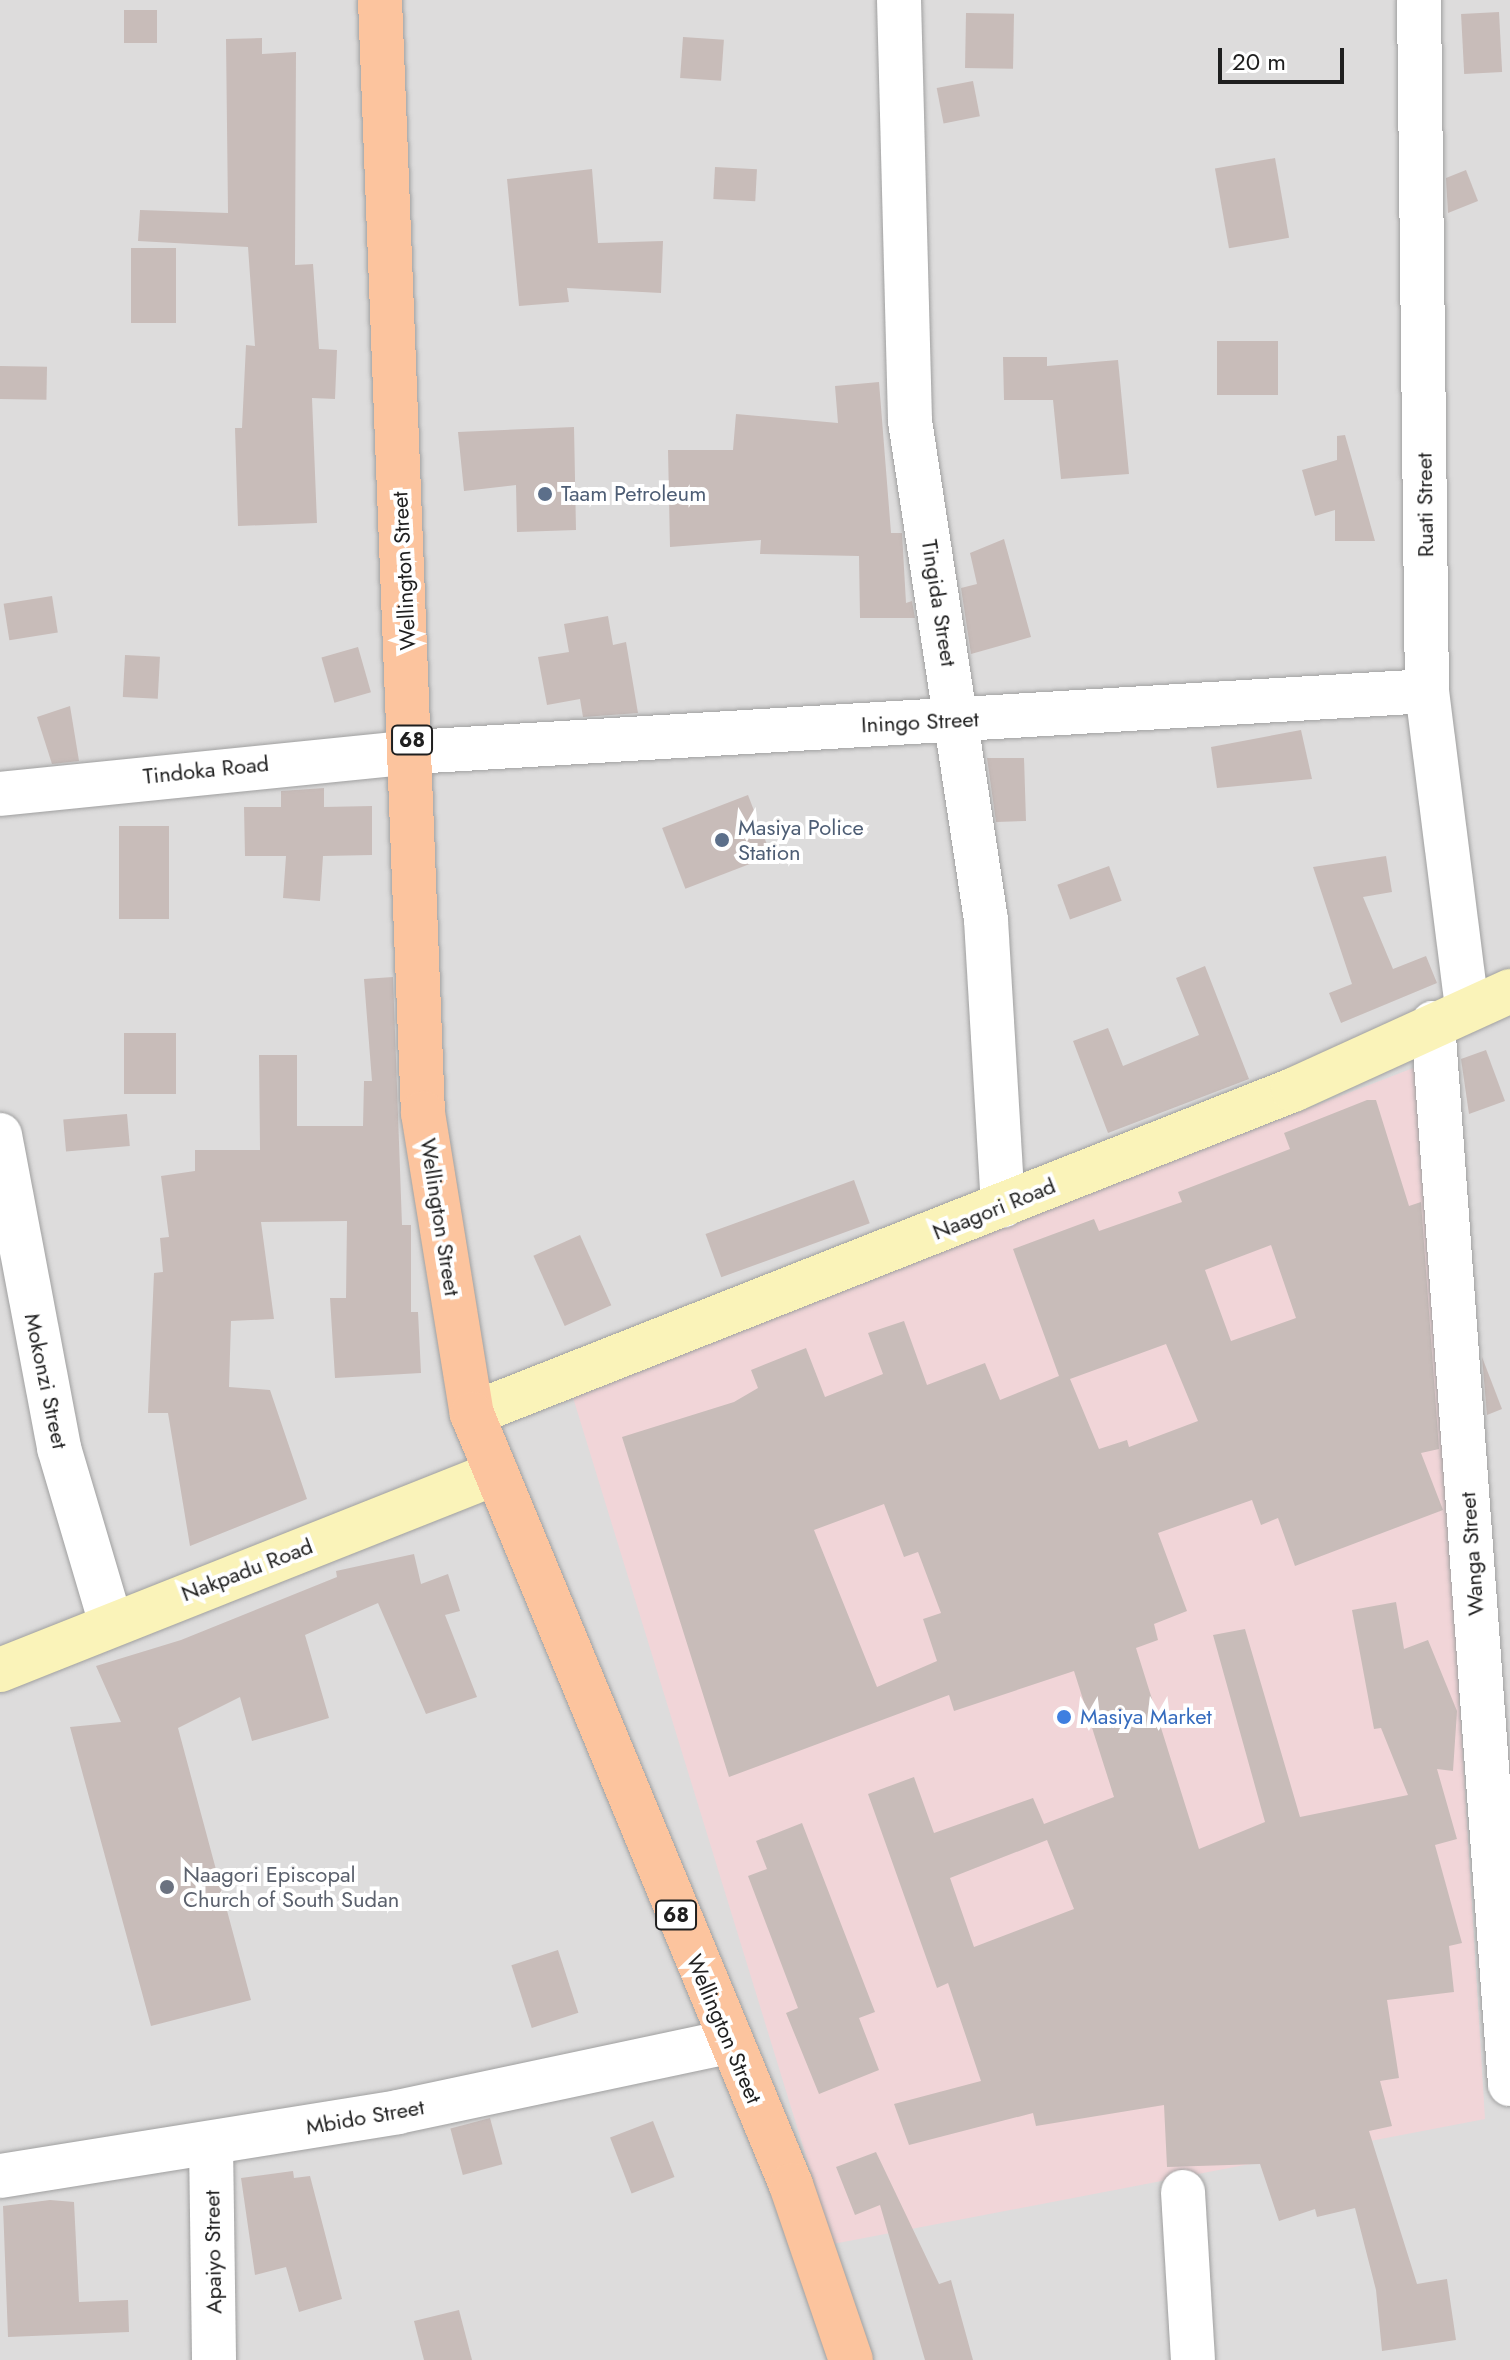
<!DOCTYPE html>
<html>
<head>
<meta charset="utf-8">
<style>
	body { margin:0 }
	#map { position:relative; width:1510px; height:2360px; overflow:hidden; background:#f0ebe5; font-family:Jost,sans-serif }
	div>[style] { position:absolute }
	.residential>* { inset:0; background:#dddcdc; transform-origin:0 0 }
	.commercial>* { inset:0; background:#f1d5d8 }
	.building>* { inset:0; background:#c8bcb9; transform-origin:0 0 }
	.roads { filter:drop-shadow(0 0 2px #a0a0a0) drop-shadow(0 0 2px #a0a0a0) }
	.street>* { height:44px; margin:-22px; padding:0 22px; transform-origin:22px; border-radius:22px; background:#fff }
	.secondary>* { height:44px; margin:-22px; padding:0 22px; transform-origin:22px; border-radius:22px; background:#faf3b9 }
	.primary>* { height:44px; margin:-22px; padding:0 22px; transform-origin:22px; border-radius:22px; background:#fcc49e }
	.dots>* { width:22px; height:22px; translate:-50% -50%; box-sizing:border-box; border:4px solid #fff; border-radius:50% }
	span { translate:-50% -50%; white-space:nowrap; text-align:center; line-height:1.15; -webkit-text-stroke:8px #fff; paint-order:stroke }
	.shield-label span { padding:2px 6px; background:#fff; border:2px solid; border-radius:6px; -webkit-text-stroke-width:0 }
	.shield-label { font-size:20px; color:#1f1f1f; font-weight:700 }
	.service-label { font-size:22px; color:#4e5e75 }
	.left { translate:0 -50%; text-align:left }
	.street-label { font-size:22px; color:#1f1f1f }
	.shop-label { font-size:22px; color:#366cbe }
	.worship-label { font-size:22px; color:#5b616d }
	.scale { position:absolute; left:1218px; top:48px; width:126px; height:36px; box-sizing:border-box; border:4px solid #1f1f1f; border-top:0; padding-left:10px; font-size:24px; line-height:28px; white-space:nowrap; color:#1f1f1f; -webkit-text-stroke:6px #fff; paint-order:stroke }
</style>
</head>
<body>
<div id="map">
	<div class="residential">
		<div style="left:0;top:0;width:1510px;height:2360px"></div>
	</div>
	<div class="commercial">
		<div style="clip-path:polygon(1421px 1065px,1485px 2119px,833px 2244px,571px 1391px)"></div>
	</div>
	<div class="building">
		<div style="left:157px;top:10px;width:33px;height:33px;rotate:90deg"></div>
		<div style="left:1499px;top:12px;width:60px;height:38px;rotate:87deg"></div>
		<div style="left:966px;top:13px;width:48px;height:55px;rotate:1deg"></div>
		<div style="left:683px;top:37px;width:41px;height:41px;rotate:4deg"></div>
		<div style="clip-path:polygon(262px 38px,262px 54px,296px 52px,295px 265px,313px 264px,319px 349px,337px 350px,335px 399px,312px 398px,317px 523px,238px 526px,235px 428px,242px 428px,246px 345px,255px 346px,248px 247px,138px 241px,140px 210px,228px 213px,226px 39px)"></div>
		<div style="left:973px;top:81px;width:36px;height:37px;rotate:79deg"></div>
		<div style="left:1275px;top:158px;width:81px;height:61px;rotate:80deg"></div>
		<div style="left:715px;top:167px;width:42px;height:32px;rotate:3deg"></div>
		<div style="clip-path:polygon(592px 169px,598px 243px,663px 241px,661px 293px,567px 288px,569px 302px,519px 306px,507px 179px)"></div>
		<div style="clip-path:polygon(1466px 170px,1478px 201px,1448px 213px,1446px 178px)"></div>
		<div style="left:131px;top:248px;width:45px;height:75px"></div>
		<div style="left:1278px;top:341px;width:54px;height:61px;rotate:90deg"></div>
		<div style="clip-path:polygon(1003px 357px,1047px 357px,1047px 366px,1118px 360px,1129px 474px,1061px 479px,1053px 400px,1004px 400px)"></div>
		<div style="left:0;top:366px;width:47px;height:33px;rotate:1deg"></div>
		<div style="clip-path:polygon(879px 382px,891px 533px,902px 533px,906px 603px,912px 601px,915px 618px,860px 618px,859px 556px,760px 554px,761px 540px,670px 547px,668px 450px,733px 450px,736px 414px,838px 423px,835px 386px)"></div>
		<div style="clip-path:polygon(574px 427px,576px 530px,517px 532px,516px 485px,464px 491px,458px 432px)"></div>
		<div style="clip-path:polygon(1345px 435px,1351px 456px,1375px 541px,1335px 541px,1335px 510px,1315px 516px,1302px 470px,1337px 460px,1337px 436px)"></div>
		<div style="clip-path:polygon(1004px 539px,1031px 637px,971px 654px,961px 588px,977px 584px,970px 553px)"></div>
		<div style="left:52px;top:596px;width:37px;height:49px;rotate:81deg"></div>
		<div style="clip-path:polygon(608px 616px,613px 645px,626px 642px,638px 713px,583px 717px,580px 699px,547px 705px,538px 657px,569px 652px,564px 624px)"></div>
		<div style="left:358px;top:647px;width:47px;height:38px;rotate:74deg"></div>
		<div style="left:125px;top:655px;width:35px;height:42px;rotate:3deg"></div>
		<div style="clip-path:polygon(70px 706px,79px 761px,52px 764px,37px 717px)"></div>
		<div style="clip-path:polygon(1301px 730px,1312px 779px,1217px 788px,1211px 747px)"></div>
		<div style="clip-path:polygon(987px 758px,1024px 758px,1026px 821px,996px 822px)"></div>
		<div style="clip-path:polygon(324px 788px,324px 807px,372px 806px,372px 855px,323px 856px,320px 901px,283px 898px,286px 856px,245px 856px,244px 807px,281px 807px,281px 791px)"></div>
		<div style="left:748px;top:795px;width:65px;height:92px;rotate:69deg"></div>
		<div style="left:119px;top:826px;width:50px;height:93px"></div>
		<div style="clip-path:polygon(1386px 856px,1392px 892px,1363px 897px,1393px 969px,1426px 956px,1437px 983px,1341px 1023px,1329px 993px,1352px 984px,1313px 867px)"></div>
		<div style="left:1109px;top:866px;width:37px;height:55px;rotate:70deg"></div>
		<div style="clip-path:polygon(1205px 966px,1249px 1079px,1108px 1133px,1073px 1041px,1108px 1028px,1123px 1066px,1199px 1035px,1176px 978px)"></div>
		<div style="clip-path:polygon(393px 977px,402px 1225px,411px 1225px,411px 1312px,418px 1312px,421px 1373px,335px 1378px,330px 1298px,346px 1298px,347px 1221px,261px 1222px,274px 1319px,231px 1321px,229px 1387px,270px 1390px,307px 1499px,190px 1546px,168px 1413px,148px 1413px,154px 1273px,163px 1272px,160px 1238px,169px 1237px,161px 1176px,195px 1171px,195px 1150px,260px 1150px,259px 1055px,297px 1055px,297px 1126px,363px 1126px,364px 1081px,372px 1081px,364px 979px)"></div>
		<div style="left:176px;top:1033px;width:61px;height:52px;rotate:90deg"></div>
		<div style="clip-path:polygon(1486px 1050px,1505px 1101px,1469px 1114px,1461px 1059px)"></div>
		<div style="clip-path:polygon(evenodd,1367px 1100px,1376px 1100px,1409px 1206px,1421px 1202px,1439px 1449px,1421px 1453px,1443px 1510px,1295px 1566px,1278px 1518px,1261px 1525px,1252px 1500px,1158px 1533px,1187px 1611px,1154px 1624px,1158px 1640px,1136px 1648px,1199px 1849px,1265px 1822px,1213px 1635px,1245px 1629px,1300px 1817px,1408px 1795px,1381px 1728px,1374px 1729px,1352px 1610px,1396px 1602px,1404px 1649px,1428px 1640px,1457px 1711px,1453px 1771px,1437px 1769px,1457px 1839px,1435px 1845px,1462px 1943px,1449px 1946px,1454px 1992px,1387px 2000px,1399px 2078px,1380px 2081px,1392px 2126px,1369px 2131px,1417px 2284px,1447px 2279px,1456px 2340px,1382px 2351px,1376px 2290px,1355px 2208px,1317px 2217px,1315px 2209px,1279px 2221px,1260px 2164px,1167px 2167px,1164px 2105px,1036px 2126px,1033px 2113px,909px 2145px,894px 2104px,981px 2081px,948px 1983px,937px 1988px,868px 1794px,914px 1777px,934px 1833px,1033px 1798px,1044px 1824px,1114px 1797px,1074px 1671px,954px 1711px,949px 1695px,729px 1777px,622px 1437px,734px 1402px,758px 1388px,751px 1370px,806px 1348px,825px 1397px,883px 1374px,868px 1333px,904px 1321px,927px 1385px,985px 1363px,1000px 1400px,1059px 1376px,1013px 1249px,1094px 1219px,1099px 1231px,1182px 1202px,1178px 1192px,1290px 1149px,1284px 1133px,1367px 1100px,1271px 1245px,1296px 1318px,1231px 1341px,1205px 1270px,1271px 1245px,1367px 1100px,1166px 1344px,1198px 1421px,1129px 1447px,1127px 1440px,1099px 1449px,1070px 1379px,1166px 1344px,1367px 1100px,884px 1504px,904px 1557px,918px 1552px,941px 1613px,923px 1619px,937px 1661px,877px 1687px,814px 1530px,884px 1504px,1367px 1100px,1047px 1840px,1074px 1909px,974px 1947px,950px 1878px,1047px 1840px)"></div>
		<div style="left:127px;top:1114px;width:32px;height:64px;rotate:85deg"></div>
		<div style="left:854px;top:1180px;width:46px;height:158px;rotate:70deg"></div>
		<div style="left:580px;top:1235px;width:77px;height:51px;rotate:66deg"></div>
		<div style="clip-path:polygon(1482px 1357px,1502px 1409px,1487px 1415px)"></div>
		<div style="clip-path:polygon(414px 1554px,421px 1584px,448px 1574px,460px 1611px,445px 1615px,477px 1697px,426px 1714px,378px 1603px,305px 1635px,329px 1718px,252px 1741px,240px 1697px,178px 1728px,251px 2000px,151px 2026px,70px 1727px,121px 1722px,96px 1666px,181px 1640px,337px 1577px,336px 1571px)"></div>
		<div style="clip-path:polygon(802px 1823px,875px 2012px,859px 2018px,879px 2070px,819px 2094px,786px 2013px,798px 2008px,748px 1876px,767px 1869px,756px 1841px)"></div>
		<div style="left:558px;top:1950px;width:66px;height:49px;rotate:72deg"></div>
		<div style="left:490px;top:2118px;width:48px;height:41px;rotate:75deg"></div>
		<div style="left:653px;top:2121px;width:60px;height:46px;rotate:69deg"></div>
		<div style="clip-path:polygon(876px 2152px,939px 2284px,951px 2280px,973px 2360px,925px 2360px,880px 2205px,855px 2215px,836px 2167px)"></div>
		<div style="clip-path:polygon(293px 2171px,294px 2178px,310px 2176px,342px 2299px,299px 2312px,286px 2267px,255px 2275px,241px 2178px)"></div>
		<div style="clip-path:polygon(50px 2200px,74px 2202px,79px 2302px,128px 2300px,129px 2332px,8px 2337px,3px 2206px)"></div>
		<div style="clip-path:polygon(459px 2310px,472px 2360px,424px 2360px,414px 2321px)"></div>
	</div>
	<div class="roads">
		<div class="street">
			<div style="left:899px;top:0;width:421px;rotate:88.5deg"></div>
			<div style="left:910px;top:421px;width:505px;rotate:81.34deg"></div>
			<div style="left:986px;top:920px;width:286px;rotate:86.6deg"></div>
			<div style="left:1419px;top:0;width:691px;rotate:89.34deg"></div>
			<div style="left:1427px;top:691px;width:319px;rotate:82.8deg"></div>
			<div style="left:0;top:794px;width:415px;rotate:-5.8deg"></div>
			<div style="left:413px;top:752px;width:1016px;rotate:-3.44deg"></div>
			<div style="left:1433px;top:1023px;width:1064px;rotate:85.85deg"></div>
			<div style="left:0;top:1135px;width:319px;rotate:79.3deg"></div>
			<div style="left:59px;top:1448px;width:183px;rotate:73.5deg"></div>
			<div style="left:211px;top:2143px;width:217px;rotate:89.2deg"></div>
			<div style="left:0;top:2176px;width:403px;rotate:-9.1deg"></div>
			<div style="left:398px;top:2112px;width:337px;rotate:-12deg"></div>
			<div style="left:1183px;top:2192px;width:168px;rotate:86.6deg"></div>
		</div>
		<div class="secondary">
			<div style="left:472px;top:1414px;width:883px;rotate:-21.54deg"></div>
			<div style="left:1293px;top:1090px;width:239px;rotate:-24.5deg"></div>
			<div style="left:0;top:1670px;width:534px;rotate:-21.66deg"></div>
		</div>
		<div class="primary">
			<div style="left:380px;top:0;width:1114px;rotate:87.79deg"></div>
			<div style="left:423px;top:1113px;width:305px;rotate:80.8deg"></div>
			<div style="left:472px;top:1414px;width:834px;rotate:67.52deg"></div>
			<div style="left:791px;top:2185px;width:185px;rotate:71.1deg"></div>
		</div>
	</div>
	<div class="dots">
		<div style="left:545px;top:494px;background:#5c6f8a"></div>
		<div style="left:722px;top:840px;background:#5c6f8a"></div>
		<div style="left:1064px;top:1717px;background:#3f7fe0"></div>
		<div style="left:167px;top:1887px;background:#6b7280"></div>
	</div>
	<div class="shield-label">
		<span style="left:412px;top:740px">68</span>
		<span style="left:676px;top:1915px">68</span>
	</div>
	<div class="service-label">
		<span class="left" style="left:561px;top:494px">Taam Petroleum</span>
		<span class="left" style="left:738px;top:840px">Masiya Police<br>Station</span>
	</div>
	<div class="street-label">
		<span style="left:1425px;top:505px;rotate:-91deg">Ruati Street</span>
		<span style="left:404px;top:571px;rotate:-93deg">Wellington Street</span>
		<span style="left:939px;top:603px;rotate:81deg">Tingida Street</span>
		<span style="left:920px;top:722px;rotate:-3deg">Iningo Street</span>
		<span style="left:206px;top:770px;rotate:-6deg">Tindoka Road</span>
		<span style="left:994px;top:1209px;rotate:-22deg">Naagori Road</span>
		<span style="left:440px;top:1217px;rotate:81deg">Wellington Street</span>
		<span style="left:46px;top:1381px;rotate:78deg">Mokonzi Street</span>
		<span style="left:1472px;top:1554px;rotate:-94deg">Wanga Street</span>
		<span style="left:247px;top:1570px;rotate:-21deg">Nakpadu Road</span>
		<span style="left:724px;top:2029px;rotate:67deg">Wellington Street</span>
		<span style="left:365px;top:2117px;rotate:-10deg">Mbido Street</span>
		<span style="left:213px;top:2252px;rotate:-91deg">Apaiyo Street</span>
	</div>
	<div class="shop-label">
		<span class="left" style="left:1080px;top:1717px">Masiya Market</span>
	</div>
	<div class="worship-label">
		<span class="left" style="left:183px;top:1887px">Naagori Episcopal<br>Church of South Sudan</span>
	</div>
	<div class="scale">20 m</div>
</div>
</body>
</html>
